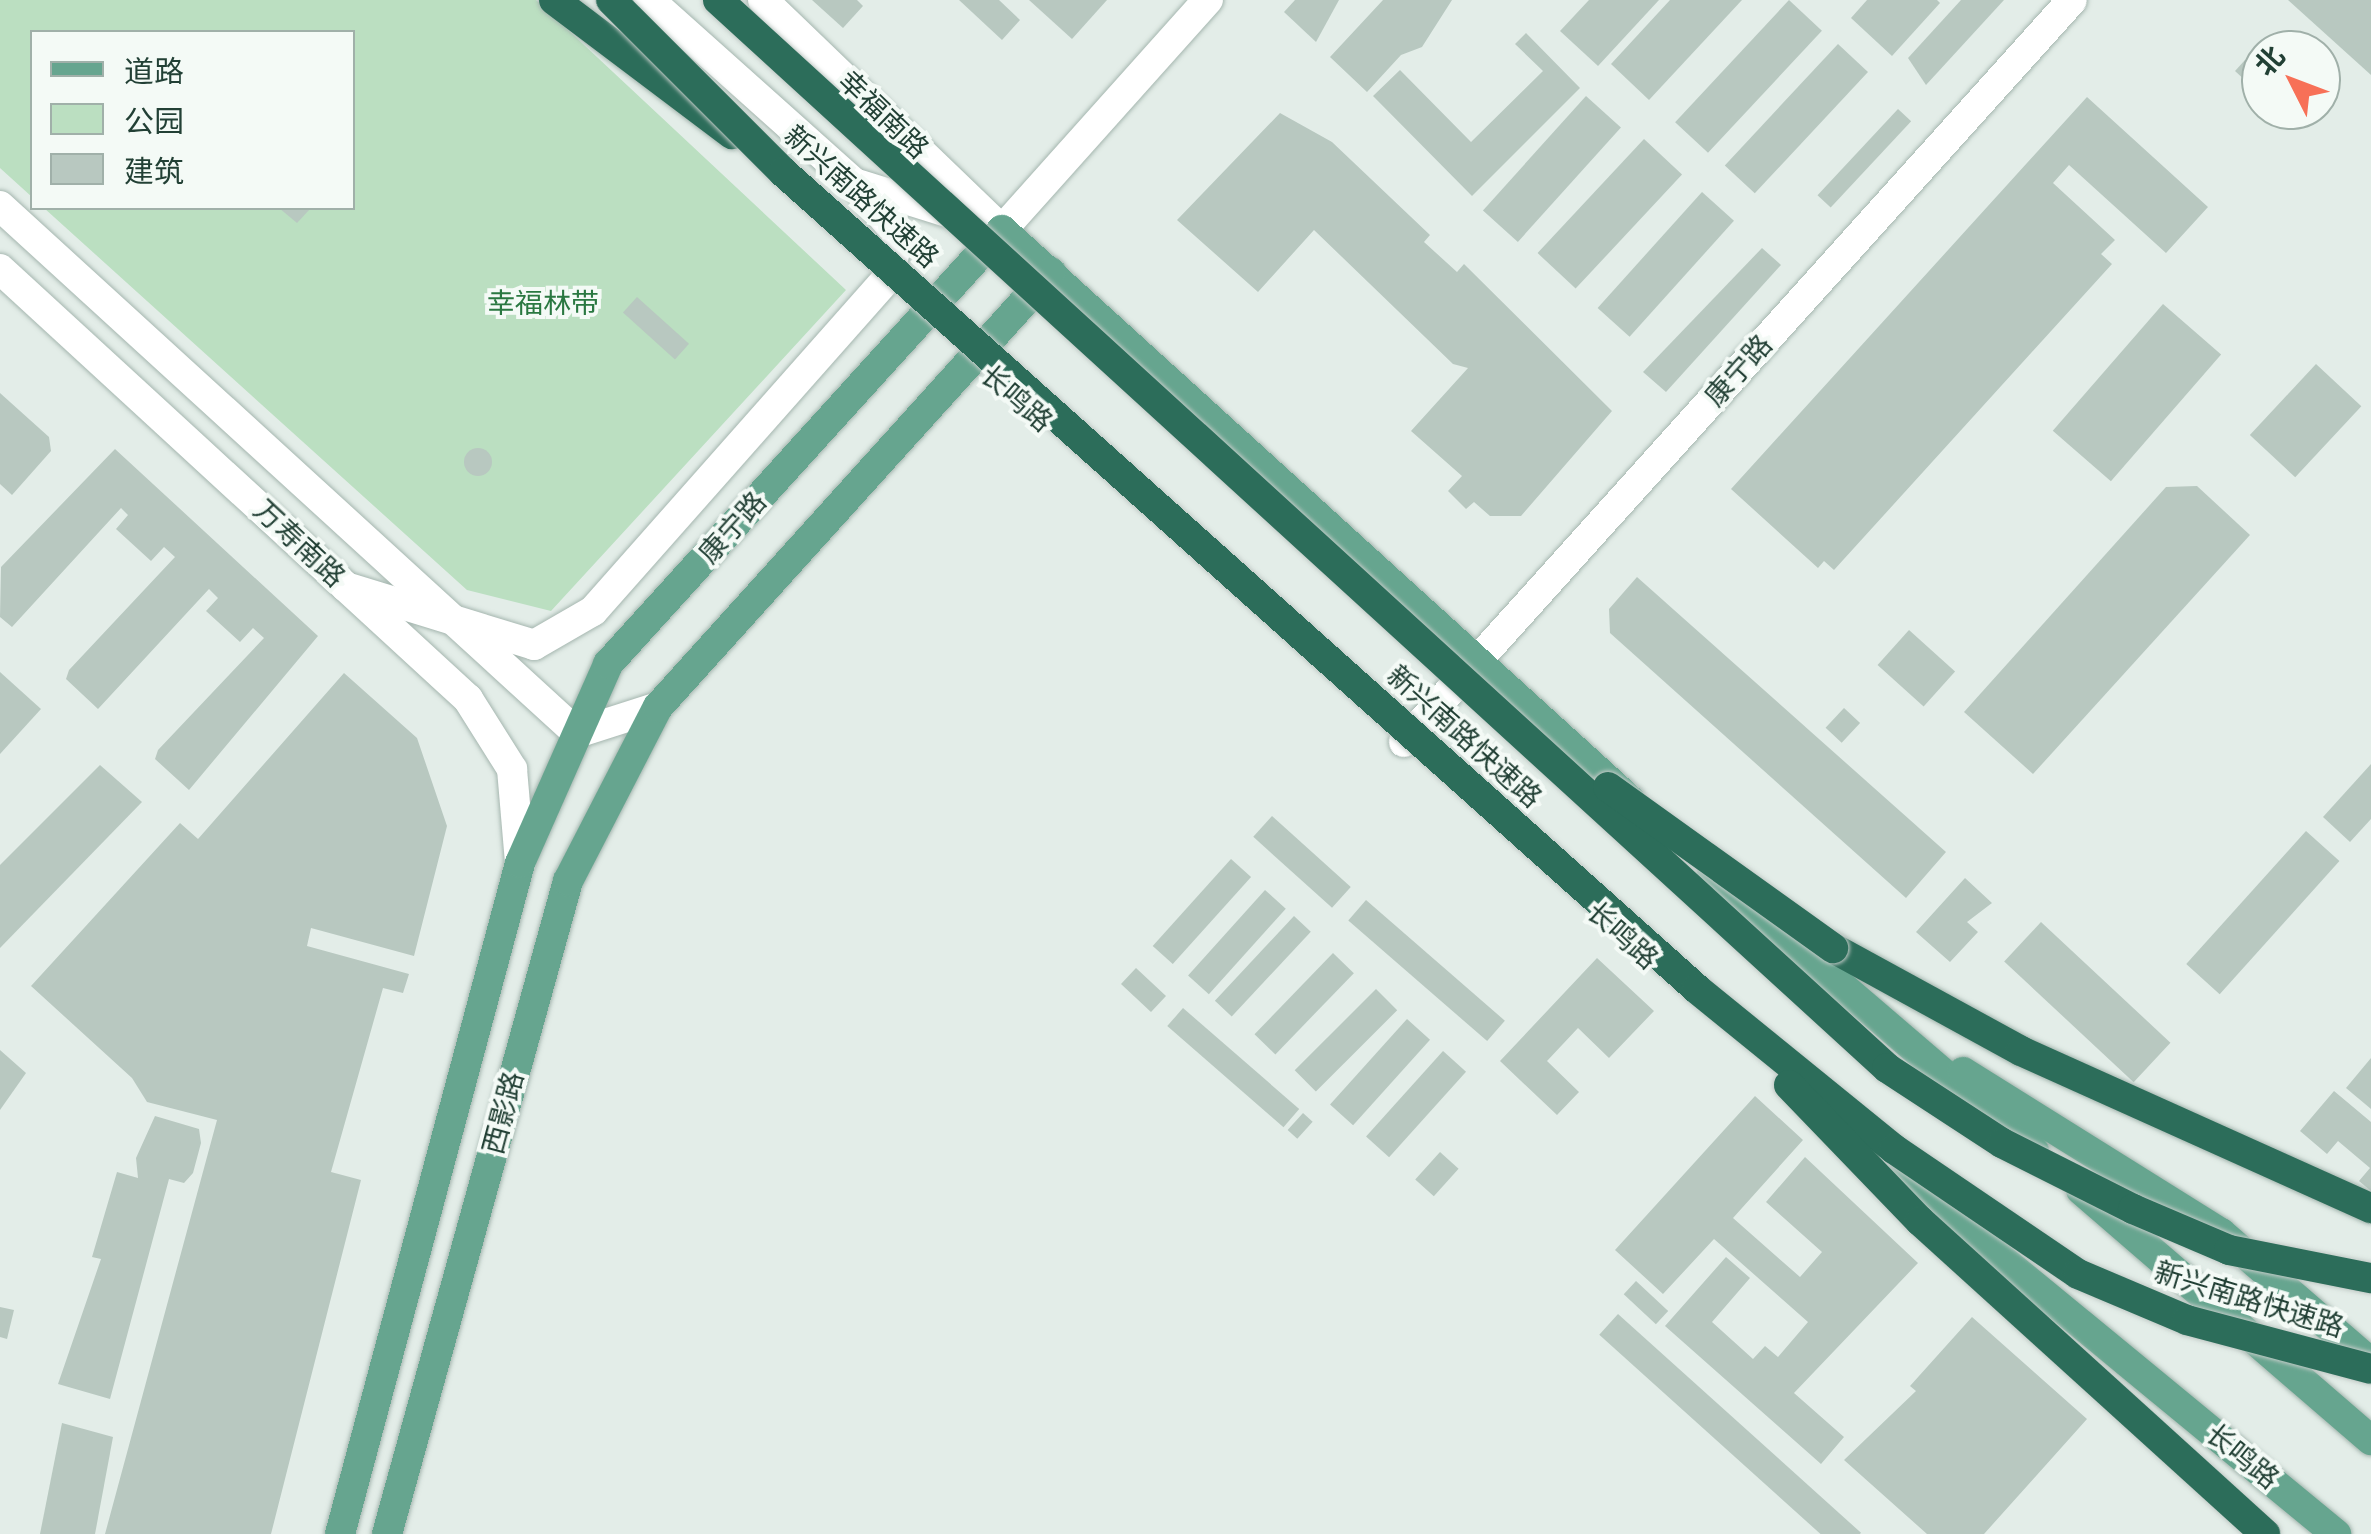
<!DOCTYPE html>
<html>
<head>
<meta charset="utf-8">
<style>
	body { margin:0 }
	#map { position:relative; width:2371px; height:1534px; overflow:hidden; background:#e3ede8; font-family:"Fira Sans","Noto Sans SC",sans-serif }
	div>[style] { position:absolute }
	.green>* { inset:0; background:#bbdfc1 }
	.building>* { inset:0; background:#b8c8c0; transform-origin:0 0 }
	.round { border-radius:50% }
	.roads { filter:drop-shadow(0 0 2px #a5b6af) drop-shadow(0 0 2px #a5b6af) }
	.street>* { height:30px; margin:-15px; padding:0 15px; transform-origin:15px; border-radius:15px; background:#fff }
	.secondary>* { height:30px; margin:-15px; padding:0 15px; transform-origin:15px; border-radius:15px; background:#fff }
	.primary>* { height:30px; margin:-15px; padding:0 15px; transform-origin:15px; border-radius:15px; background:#66a58f }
	.highway>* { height:30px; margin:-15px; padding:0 15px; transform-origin:15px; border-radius:15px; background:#2c6d5a }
	.bridges { filter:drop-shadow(0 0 2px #c1cac6) drop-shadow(0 0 2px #c1cac6) }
	.highway-bridge>* { height:30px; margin:-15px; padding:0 15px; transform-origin:15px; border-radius:15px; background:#2c6d5a }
	span { translate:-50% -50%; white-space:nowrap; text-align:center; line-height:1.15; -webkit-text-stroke:8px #f4faf6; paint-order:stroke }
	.street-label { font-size:28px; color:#224035 }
	.park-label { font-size:28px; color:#2a7841 }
	.legend { position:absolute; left:30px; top:30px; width:325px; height:180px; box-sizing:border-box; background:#f4faf6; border:2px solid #a0b0a9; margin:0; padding:12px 18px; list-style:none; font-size:30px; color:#224035 }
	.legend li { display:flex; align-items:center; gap:20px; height:50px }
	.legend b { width:50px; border:2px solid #a0b0a9 }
	.north { position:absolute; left:2241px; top:30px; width:100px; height:100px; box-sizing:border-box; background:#f4faf6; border:2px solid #a0b0a9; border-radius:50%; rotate:312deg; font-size:28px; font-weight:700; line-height:40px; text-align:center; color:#224035 }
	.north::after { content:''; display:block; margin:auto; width:35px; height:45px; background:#f77057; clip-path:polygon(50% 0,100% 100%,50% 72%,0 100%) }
</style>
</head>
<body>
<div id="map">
	<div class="green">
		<div style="clip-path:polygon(0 0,536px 0,846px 290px,551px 611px,467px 590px,44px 208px,352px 208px,352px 32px,32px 32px,32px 197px,0 168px)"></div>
	</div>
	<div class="building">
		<div style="clip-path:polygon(812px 0,857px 0,863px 6px,843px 28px)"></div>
		<div style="clip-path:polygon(959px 0,999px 0,1020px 20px,1002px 40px)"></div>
		<div style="clip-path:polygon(1029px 0,1107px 0,1072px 39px)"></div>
		<div style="clip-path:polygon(1295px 0,1339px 0,1316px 42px,1284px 12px)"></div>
		<div style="clip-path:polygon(1383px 0,1452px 0,1422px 47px,1401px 55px,1367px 92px,1330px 57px)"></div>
		<div style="clip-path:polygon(1589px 0,1659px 0,1598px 66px,1560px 31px)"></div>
		<div style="clip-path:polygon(1670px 0,1742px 0,1649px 100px,1611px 64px)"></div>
		<div style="left:1789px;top:0;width:45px;height:167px;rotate:43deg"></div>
		<div style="clip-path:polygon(1867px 0,1937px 0,1940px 3px,1892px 56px,1851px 18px)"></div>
		<div style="clip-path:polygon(1961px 0,2004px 0,1926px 85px,1908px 58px)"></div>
		<div style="clip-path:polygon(2288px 0,2371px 0,2371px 75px)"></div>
		<div style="clip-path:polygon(1526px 33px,1580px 88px,1472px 196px,1373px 96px,1400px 70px,1471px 142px,1543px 71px,1515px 44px)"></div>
		<div style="left:1838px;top:44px;width:41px;height:166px;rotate:43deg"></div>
		<div style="clip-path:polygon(2245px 60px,2261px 74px,2261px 95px,2235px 71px)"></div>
		<div style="left:1586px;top:96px;width:47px;height:154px;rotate:42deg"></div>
		<div style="clip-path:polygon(2087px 97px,2208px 207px,2166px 253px,2069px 165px,2053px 183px,2115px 240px,2101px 254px,2112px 264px,1834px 570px,1824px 561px,1818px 568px,1731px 489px)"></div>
		<div style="left:1898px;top:109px;width:18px;height:118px;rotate:43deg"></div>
		<div style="clip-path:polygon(1280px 113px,1332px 142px,1430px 235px,1424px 242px,1457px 272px,1464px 264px,1612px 411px,1521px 516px,1490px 516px,1474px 502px,1466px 509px,1448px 491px,1462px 476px,1411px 431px,1468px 368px,1453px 364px,1314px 230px,1258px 292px,1177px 220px)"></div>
		<div style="left:1644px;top:139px;width:52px;height:156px;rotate:43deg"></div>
		<div style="left:1702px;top:192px;width:43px;height:156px;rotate:42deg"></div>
		<div style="clip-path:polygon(279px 208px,311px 208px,297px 223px)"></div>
		<div style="clip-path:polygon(1762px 248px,1781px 265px,1666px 392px,1643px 372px)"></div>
		<div style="left:637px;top:297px;width:70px;height:21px;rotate:42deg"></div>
		<div style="left:2163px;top:304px;width:77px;height:168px;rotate:41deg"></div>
		<div style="left:2316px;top:364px;width:62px;height:97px;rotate:43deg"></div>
		<div style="clip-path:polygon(0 393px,49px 437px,51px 451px,12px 495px,0 484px)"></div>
		<div class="round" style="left:464px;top:448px;width:28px;height:28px"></div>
		<div style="clip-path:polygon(115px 449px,318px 636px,189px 790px,155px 759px,158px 750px,264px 638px,253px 628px,240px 642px,206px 611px,218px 598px,209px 589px,98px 709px,66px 679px,69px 670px,175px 557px,164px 547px,151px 561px,116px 529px,128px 515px,121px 508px,12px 627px,0 617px,1px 567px)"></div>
		<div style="clip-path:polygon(2197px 486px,2250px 535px,2033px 774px,1964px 712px,2166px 487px)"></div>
		<div style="clip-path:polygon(1637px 577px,1946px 852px,1906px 898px,1610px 633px,1609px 609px)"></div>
		<div style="left:1909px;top:630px;width:62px;height:47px;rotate:42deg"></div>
		<div style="clip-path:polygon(0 672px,41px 709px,0 754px)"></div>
		<div style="clip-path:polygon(344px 673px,417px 738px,447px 826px,414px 956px,311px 928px,307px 946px,409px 974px,403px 993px,383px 988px,331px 1172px,361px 1180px,271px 1534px,105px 1534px,217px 1120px,147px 1102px,132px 1078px,31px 986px,180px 823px,198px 839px)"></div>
		<div style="left:1844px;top:708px;width:22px;height:27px;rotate:43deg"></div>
		<div style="clip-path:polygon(2371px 764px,2371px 819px,2350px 842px,2323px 817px)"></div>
		<div style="clip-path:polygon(100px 765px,142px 802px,0 948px,0 865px)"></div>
		<div style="left:1272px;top:816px;width:106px;height:28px;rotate:42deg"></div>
		<div style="left:2306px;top:831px;width:45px;height:179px;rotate:42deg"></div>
		<div style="left:1231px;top:859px;width:27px;height:117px;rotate:42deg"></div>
		<div style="clip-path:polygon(1965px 878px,1992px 903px,1967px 922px,1978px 932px,1950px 962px,1916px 932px)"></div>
		<div style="left:1265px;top:890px;width:28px;height:115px;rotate:42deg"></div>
		<div style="left:1366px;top:900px;width:184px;height:27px;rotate:41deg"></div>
		<div style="left:1294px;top:916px;width:23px;height:116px;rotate:43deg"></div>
		<div style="left:2041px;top:922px;width:177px;height:54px;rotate:43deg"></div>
		<div style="left:1333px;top:953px;width:29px;height:113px;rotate:44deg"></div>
		<div style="clip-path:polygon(1597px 958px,1654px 1011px,1609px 1058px,1578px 1028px,1547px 1061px,1579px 1092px,1557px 1115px,1500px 1061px)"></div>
		<div style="left:1136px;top:968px;width:41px;height:22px;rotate:43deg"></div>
		<div style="left:1376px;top:989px;width:30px;height:115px;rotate:45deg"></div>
		<div style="left:1183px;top:1008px;width:154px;height:24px;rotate:41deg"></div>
		<div style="left:1407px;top:1019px;width:31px;height:115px;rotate:42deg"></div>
		<div style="clip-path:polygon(0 1050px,26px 1073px,0 1110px)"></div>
		<div style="left:1443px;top:1051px;width:31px;height:115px;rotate:42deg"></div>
		<div style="clip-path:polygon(2371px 1058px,2371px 1109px,2346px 1088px)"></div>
		<div style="clip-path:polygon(2334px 1091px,2371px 1122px,2371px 1191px,2359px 1181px,2370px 1168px,2338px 1141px,2327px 1154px,2300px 1131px)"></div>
		<div style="clip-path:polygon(1755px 1096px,1803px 1140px,1733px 1218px,1800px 1277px,1822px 1252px,1766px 1202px,1805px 1157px,1918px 1263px,1794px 1393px,1844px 1437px,1821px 1464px,1665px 1326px,1726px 1257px,1750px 1278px,1712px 1322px,1753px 1359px,1765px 1346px,1778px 1357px,1808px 1322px,1714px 1239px,1663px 1294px,1615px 1250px)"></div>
		<div style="left:1303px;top:1113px;width:13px;height:23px;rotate:42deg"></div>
		<div style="clip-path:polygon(155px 1116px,199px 1129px,201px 1143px,193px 1173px,184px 1183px,169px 1179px,110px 1399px,58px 1384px,101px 1259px,92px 1257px,117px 1172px,138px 1178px,136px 1158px)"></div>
		<div style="left:1440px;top:1152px;width:25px;height:37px;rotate:42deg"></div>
		<div style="left:1636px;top:1281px;width:44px;height:18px;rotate:43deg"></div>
		<div style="clip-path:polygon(0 1307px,14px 1310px,7px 1339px,0 1337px)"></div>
		<div style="left:1618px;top:1314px;width:327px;height:28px;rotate:42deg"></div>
		<div style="clip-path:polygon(1972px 1317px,2087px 1419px,1984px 1534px,1927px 1534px,1844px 1460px,1916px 1391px,1910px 1386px)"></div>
		<div style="clip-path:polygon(62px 1423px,113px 1437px,95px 1534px,40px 1534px)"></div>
	</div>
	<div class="roads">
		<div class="street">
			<div style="left:1002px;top:230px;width:309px;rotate:-48.2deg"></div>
		</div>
		<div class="secondary">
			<div style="left:763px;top:0;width:332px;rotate:43.9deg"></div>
			<div style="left:854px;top:183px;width:108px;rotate:17.3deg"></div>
			<div style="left:0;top:206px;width:781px;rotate:42.41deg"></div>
			<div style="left:577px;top:733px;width:85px;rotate:-17.8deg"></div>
			<div style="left:0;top:269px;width:636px;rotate:42.58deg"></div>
			<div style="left:468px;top:699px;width:83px;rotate:57.8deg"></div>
			<div style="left:512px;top:769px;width:94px;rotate:85.1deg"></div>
			<div style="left:346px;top:587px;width:197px;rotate:17.1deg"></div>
			<div style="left:534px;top:645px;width:68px;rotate:-30deg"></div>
			<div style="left:593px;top:611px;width:445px;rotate:-48.5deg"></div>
			<div style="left:888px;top:278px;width:43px;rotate:-75.3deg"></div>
			<div style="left:899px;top:236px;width:70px;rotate:-130.3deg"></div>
			<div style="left:854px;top:183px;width:275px;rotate:-138.2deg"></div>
			<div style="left:1404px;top:742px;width:998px;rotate:-48deg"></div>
		</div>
		<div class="primary">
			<div style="left:1712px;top:875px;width:424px;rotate:40.6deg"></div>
			<div style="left:1963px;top:1072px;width:304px;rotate:32deg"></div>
			<div style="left:2221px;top:1233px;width:198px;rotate:40.9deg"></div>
			<div style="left:1856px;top:1139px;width:622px;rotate:39.45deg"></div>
			<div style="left:2081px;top:1190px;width:383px;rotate:40.8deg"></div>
			<div style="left:340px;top:1534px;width:695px;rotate:-74.98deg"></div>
			<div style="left:520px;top:863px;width:218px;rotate:-66.1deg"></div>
			<div style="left:608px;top:664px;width:586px;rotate:-47.77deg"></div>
			<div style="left:1002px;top:230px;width:848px;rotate:42.23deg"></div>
			<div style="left:387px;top:1534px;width:678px;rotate:-74.51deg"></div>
			<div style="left:568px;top:881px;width:196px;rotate:-62.7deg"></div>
			<div style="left:658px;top:707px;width:586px;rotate:-47.9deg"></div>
		</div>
		<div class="highway">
			<div style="left:554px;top:0;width:223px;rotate:37deg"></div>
			<div style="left:1833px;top:948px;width:214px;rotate:28.7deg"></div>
			<div style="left:2021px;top:1051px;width:384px;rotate:24.2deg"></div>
		</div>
	</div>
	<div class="bridges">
		<div class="highway-bridge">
			<div style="left:611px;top:0;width:243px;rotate:45deg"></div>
			<div style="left:783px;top:172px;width:1226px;rotate:41.79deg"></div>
			<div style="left:1697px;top:989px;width:254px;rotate:39.1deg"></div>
			<div style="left:1894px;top:1149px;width:222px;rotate:34.2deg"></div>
			<div style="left:2078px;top:1274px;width:118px;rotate:22.9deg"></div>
			<div style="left:2187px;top:1320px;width:190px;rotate:14.9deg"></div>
			<div style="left:718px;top:0;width:1583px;rotate:42.41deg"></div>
			<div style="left:1887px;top:1068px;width:137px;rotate:33.1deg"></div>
			<div style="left:2002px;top:1143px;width:147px;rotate:26.7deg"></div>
			<div style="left:2133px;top:1209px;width:104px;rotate:23.1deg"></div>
			<div style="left:2229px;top:1250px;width:145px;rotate:11.2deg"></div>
			<div style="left:1608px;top:787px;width:277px;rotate:35.6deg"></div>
			<div style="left:1789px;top:1085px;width:189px;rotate:46.1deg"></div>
			<div style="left:1920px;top:1221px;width:466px;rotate:42.2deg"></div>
		</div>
	</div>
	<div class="street-label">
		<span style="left:883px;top:115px;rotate:44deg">幸福南路</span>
		<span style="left:861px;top:197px;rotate:42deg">新兴南路快速路</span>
		<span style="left:1739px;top:371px;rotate:-48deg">康宁路</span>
		<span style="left:1016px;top:399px;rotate:41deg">长鸣路</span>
		<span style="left:733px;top:528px;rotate:-48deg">康宁路</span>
		<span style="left:299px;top:544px;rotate:43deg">万寿南路</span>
		<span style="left:1464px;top:737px;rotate:42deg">新兴南路快速路</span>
		<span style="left:1622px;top:936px;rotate:42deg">长鸣路</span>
		<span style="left:504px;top:1113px;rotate:-75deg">西影路</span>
		<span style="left:2249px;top:1300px;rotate:17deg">新兴南路快速路</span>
		<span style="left:2242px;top:1457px;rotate:39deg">长鸣路</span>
	</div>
	<div class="park-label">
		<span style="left:543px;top:304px">幸福林带</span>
	</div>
	<ul class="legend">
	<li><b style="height:12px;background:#66a58f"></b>道路</li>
	<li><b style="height:28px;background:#bbdfc1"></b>公园</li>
	<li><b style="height:28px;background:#b8c8c0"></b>建筑</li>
	</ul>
	<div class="north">北</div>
</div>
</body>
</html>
